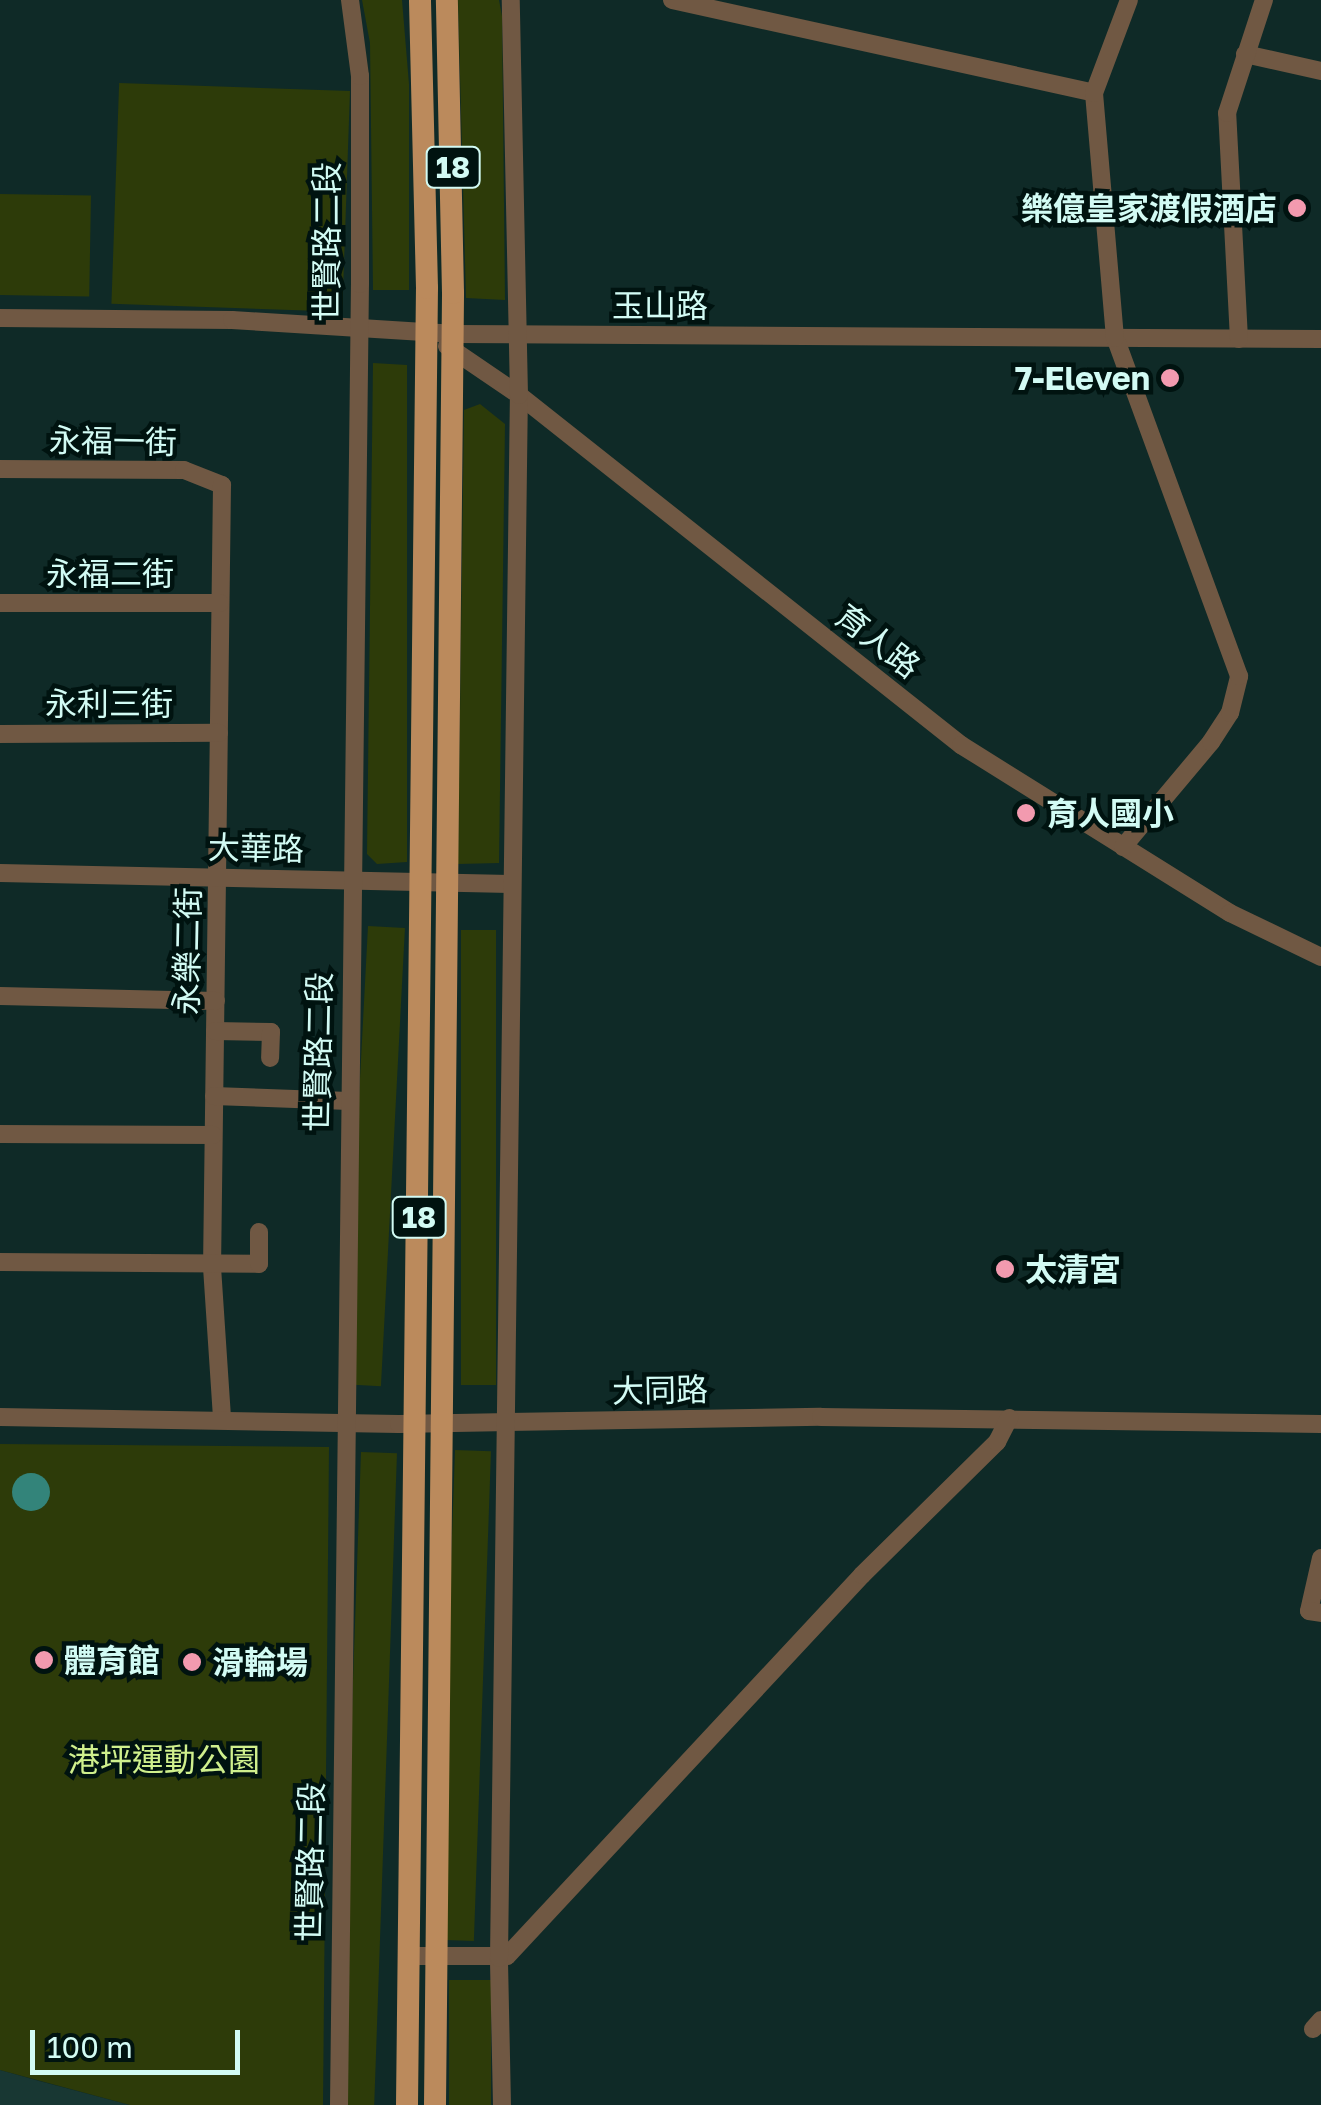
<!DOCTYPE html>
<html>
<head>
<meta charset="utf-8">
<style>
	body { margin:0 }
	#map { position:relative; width:1321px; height:2105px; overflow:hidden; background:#0f2a27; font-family:"Golos Text","Noto Sans TC",sans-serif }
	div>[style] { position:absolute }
	.built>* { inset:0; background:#183733 }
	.green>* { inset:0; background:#2d3b09; transform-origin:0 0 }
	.water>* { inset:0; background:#33847a }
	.round { border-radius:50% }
	.minor>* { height:18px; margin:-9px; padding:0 9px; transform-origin:9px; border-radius:9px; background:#705843 }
	.major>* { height:22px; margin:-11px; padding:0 11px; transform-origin:11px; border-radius:11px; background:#bb8a5c }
	.dots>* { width:28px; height:28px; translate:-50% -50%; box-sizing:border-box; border:5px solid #001310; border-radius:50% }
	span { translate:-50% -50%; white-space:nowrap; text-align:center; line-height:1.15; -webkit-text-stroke:9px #001310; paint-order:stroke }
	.shield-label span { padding:2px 8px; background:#001310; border:2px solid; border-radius:8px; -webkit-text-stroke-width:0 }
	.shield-label { font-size:30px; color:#d2fbf4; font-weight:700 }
	.poi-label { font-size:32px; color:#d2fbf4; font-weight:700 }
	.right { translate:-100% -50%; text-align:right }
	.left { translate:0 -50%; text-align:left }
	.street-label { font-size:32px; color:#d2fbf4 }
	.park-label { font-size:32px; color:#d0f08d }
	.scale { position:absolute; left:30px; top:2030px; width:210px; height:45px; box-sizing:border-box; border:5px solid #d2fbf4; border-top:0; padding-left:12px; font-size:30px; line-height:35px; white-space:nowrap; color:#d2fbf4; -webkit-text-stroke:8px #001310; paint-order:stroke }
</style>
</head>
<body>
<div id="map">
	<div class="built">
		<div style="clip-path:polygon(0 2070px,39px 2081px,130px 2105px,0 2105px)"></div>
	</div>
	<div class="green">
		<div style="clip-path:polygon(362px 0,402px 0,409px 84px,409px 290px,373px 290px,370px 43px)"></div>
		<div style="clip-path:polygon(458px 0,499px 0,502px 16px,505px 300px,466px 298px)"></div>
		<div style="left:350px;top:91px;width:221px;height:231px;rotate:92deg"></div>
		<div style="left:0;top:194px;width:91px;height:101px;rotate:1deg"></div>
		<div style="clip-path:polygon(373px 363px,407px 365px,407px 862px,377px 864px,367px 854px)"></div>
		<div style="clip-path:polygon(480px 404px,505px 424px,499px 863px,458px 864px,464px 410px)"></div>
		<div style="left:368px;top:926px;width:37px;height:459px;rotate:3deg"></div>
		<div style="left:461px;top:930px;width:35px;height:455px"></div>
		<div style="clip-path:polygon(0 1444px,329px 1447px,323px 2105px,130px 2105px,0 2070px)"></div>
		<div style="left:455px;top:1450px;width:36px;height:490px;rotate:2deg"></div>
		<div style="left:361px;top:1452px;width:36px;height:653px;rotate:2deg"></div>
		<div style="left:449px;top:1980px;width:42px;height:125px"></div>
	</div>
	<div class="water">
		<div class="round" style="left:12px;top:1473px;width:38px;height:38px"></div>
	</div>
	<div class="minor">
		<div style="left:672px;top:0;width:432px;rotate:12.4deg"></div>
		<div style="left:1245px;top:54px;width:78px;rotate:12.6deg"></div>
		<div style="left:0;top:318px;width:232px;rotate:0.5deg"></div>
		<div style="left:232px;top:320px;width:220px;rotate:3.6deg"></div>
		<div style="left:452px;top:334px;width:869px;rotate:0.33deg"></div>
		<div style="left:1239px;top:339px;width:226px;rotate:-93deg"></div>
		<div style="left:1227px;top:113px;width:119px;rotate:-71.9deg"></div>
		<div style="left:447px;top:346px;width:87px;rotate:34.2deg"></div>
		<div style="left:519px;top:395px;width:564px;rotate:38.37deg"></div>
		<div style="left:961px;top:745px;width:317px;rotate:32deg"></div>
		<div style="left:1230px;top:913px;width:101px;rotate:25.8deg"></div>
		<div style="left:0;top:469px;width:184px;rotate:0.3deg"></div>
		<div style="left:184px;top:470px;width:41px;rotate:21.5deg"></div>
		<div style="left:222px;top:485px;width:782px;rotate:90.73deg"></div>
		<div style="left:212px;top:1267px;width:151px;rotate:86.2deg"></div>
		<div style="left:0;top:603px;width:220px"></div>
		<div style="left:0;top:734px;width:219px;rotate:-0.3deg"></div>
		<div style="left:1123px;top:847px;width:137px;rotate:-50deg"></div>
		<div style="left:1211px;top:742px;width:35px;rotate:-57deg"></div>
		<div style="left:1230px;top:713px;width:38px;rotate:-76deg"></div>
		<div style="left:1239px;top:676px;width:360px;rotate:-110.1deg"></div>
		<div style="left:1115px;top:338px;width:246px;rotate:-94.9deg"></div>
		<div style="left:1094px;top:93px;width:99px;rotate:-69.4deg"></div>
		<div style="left:0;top:873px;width:511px;rotate:1.23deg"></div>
		<div style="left:0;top:996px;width:216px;rotate:1.3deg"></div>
		<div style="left:215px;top:1031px;width:56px;rotate:1deg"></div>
		<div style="left:271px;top:1032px;width:26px;rotate:92deg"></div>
		<div style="left:214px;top:1096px;width:135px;rotate:2.1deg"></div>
		<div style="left:0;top:1134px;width:213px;rotate:0.3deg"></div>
		<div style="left:0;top:1262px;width:259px;rotate:0.4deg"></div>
		<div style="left:259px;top:1264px;width:32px;rotate:-90deg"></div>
		<div style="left:0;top:1417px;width:399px;rotate:1deg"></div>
		<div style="left:399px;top:1424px;width:422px;rotate:-1deg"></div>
		<div style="left:821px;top:1417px;width:500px;rotate:0.8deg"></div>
		<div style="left:1321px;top:1558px;width:54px;rotate:102.8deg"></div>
		<div style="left:1309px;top:1611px;width:12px;rotate:9deg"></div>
		<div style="left:408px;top:1956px;width:99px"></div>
		<div style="left:507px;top:1956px;width:521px;rotate:-47.02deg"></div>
		<div style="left:862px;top:1575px;width:190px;rotate:-44.6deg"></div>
		<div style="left:997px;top:1442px;width:27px;rotate:-63deg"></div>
		<div style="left:1313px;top:2029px;width:12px;rotate:-48deg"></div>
		<div style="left:339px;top:2105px;width:1821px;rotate:-89.34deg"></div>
		<div style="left:360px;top:284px;width:208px;rotate:-90deg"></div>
		<div style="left:360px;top:76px;width:77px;rotate:-97.5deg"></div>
		<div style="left:502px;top:2105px;width:147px;rotate:-91.2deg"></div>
		<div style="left:499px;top:1958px;width:1563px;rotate:-89.27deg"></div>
		<div style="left:519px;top:395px;width:395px;rotate:-91.2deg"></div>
	</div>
	<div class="major">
		<div style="left:407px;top:2105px;width:1817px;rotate:-89.37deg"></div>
		<div style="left:427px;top:288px;width:288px;rotate:-91.4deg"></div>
		<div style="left:435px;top:2105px;width:1812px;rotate:-89.43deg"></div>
		<div style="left:453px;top:293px;width:293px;rotate:-91.2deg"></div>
	</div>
	<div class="dots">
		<div style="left:1297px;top:208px;background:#f29aaf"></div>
		<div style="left:1170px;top:378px;background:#f29aaf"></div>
		<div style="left:1026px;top:813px;background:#f29aaf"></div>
		<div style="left:1005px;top:1269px;background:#f29aaf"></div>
		<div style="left:44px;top:1660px;background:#f29aaf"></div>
		<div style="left:192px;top:1662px;background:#f29aaf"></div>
	</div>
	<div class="shield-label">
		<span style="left:453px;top:167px">18</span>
		<span style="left:419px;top:1217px">18</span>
	</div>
	<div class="poi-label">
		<span class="right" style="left:1277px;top:208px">樂億皇家渡假酒店</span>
		<span class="right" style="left:1150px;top:378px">7-Eleven</span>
		<span class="left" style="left:1046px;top:813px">育人國小</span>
		<span class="left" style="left:1025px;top:1269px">太清宮</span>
		<span class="left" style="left:64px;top:1660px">體育館</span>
		<span class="left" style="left:212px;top:1662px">滑輪場</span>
	</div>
	<div class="street-label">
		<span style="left:326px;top:242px;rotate:-90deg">世賢路二段</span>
		<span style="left:660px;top:305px">玉山路</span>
		<span style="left:113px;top:441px;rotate:1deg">永福一街</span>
		<span style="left:110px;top:573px">永福二街</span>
		<span style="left:878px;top:641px;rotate:38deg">育人路</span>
		<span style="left:109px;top:703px">永利三街</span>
		<span style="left:256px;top:848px;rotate:1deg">大華路</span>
		<span style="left:187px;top:951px;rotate:-89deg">永樂二街</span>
		<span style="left:318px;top:1052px;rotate:-89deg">世賢路二段</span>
		<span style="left:660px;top:1390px;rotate:-1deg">大同路</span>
		<span style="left:310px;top:1862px;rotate:-89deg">世賢路二段</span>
	</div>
	<div class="park-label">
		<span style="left:164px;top:1759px">港坪運動公園</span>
	</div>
	<div class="scale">100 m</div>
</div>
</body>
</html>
